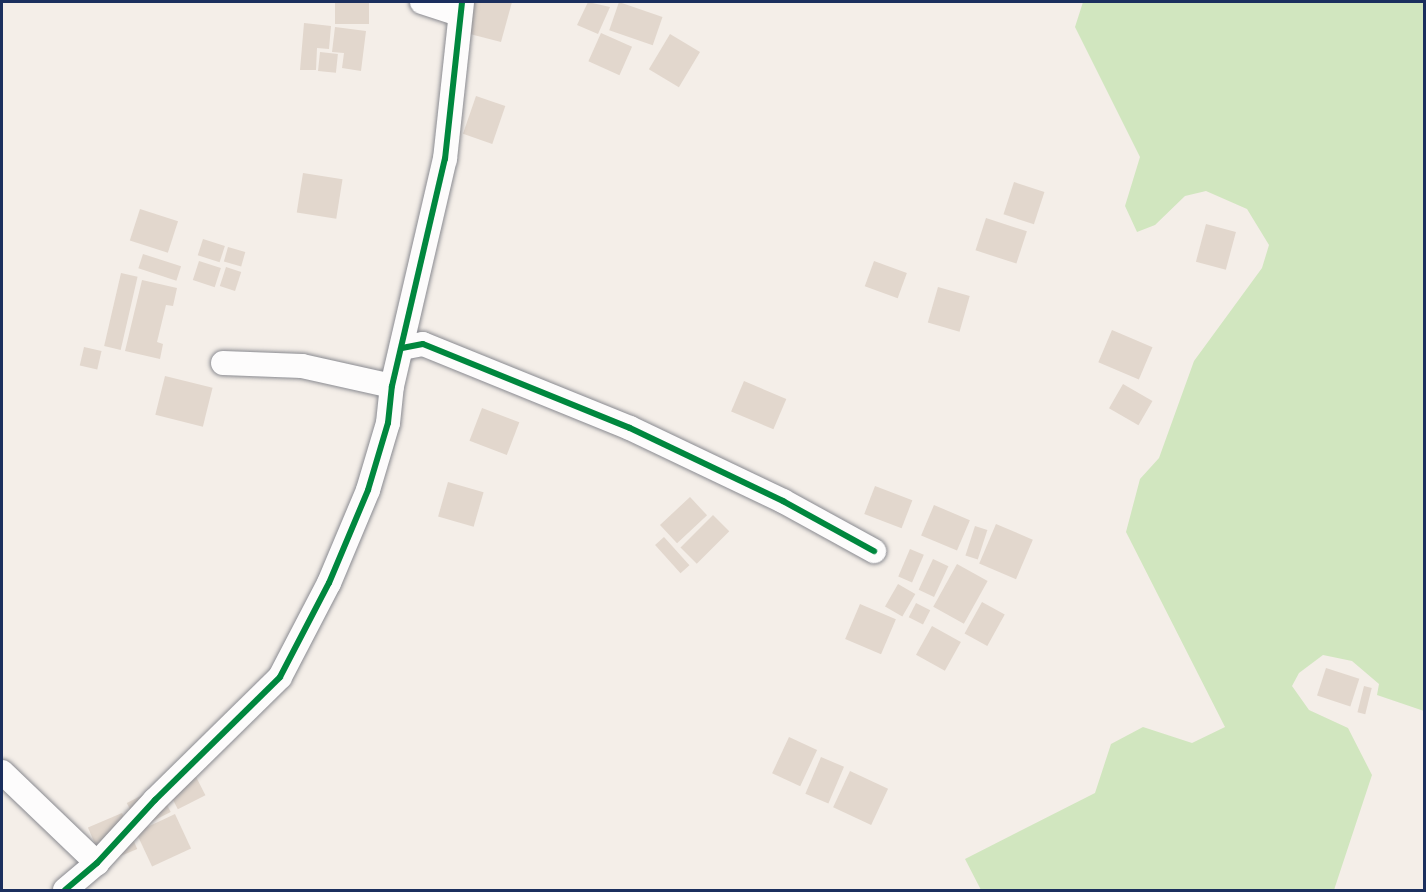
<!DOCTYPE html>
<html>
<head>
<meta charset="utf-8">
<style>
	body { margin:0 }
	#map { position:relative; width:1426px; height:892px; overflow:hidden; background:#f4eee8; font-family:Kalam,sans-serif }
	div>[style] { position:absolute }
	.green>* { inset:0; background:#d1e6bf }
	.building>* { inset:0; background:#e2d7cd; transform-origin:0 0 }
	.roads { filter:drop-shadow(0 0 2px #898a90) drop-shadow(0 0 2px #898a90) }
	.minor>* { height:24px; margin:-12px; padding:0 12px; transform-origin:12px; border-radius:12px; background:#fdfcfc }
	.cycleway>* { height:6px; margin:-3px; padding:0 3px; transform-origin:3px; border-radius:3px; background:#00873e }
	span { translate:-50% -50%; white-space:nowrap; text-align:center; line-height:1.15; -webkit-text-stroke:5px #fff; paint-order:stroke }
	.frame { position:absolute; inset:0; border:3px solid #1b2f5e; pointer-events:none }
</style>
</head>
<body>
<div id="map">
	<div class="green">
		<div style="clip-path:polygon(1083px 2px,1424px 2px,1424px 711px,1377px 695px,1379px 684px,1352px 661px,1323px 655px,1299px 673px,1292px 686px,1309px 710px,1348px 728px,1372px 775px,1334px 890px,981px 890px,965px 859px,1095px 793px,1111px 744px,1143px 727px,1192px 743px,1225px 727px,1126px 532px,1140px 479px,1159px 458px,1194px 361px,1262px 268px,1269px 245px,1247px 209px,1206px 191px,1185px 196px,1155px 225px,1137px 232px,1125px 206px,1140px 157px,1075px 27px)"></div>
	</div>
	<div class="building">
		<div style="left:335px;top:2px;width:34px;height:22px"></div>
		<div style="clip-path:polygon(474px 2px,512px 2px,501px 42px,466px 33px)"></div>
		<div style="clip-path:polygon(588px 2px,610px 7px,598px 34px,577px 25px)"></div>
		<div style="left:619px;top:2px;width:46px;height:30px;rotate:19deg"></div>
		<div style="clip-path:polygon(304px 23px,331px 26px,329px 49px,317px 48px,316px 70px,300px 70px)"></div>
		<div style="clip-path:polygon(335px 27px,366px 31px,361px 71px,342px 68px,344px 53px,332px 52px)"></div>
		<div style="left:601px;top:33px;width:34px;height:31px;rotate:24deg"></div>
		<div style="left:670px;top:34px;width:35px;height:41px;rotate:31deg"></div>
		<div style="left:320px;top:52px;width:18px;height:19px;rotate:6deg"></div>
		<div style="left:476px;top:96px;width:31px;height:40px;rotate:19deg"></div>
		<div style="left:303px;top:173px;width:40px;height:40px;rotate:9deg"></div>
		<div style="left:1014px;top:182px;width:32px;height:34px;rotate:18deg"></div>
		<div style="left:140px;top:209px;width:40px;height:33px;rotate:18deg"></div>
		<div style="left:986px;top:218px;width:43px;height:34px;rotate:18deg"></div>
		<div style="left:1206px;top:224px;width:31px;height:39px;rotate:15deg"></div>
		<div style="left:203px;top:239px;width:23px;height:17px;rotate:18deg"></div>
		<div style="left:228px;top:247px;width:18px;height:15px;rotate:16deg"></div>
		<div style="left:143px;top:254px;width:40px;height:15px;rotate:18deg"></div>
		<div style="left:199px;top:261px;width:23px;height:20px;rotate:18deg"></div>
		<div style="left:874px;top:261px;width:35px;height:27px;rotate:20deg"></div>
		<div style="left:226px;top:267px;width:16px;height:20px;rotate:18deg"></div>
		<div style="left:121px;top:273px;width:17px;height:75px;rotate:13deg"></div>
		<div style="clip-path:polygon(142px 280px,177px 288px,173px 306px,166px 305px,157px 342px,163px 344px,160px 359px,125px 351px)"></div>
		<div style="left:938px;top:287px;width:33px;height:37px;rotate:16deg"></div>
		<div style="left:1112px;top:330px;width:44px;height:35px;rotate:23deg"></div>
		<div style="left:84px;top:347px;width:18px;height:19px;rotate:13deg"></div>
		<div style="left:165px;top:376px;width:49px;height:40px;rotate:14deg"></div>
		<div style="left:744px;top:381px;width:46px;height:33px;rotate:23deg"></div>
		<div style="left:1123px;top:384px;width:34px;height:28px;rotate:30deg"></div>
		<div style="left:482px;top:408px;width:40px;height:35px;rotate:21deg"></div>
		<div style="left:448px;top:482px;width:37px;height:36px;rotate:16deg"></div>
		<div style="left:875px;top:486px;width:40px;height:30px;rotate:21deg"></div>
		<div style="left:690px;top:497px;width:25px;height:41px;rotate:47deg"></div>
		<div style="left:934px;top:505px;width:39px;height:33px;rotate:23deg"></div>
		<div style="left:713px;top:515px;width:23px;height:46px;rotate:45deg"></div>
		<div style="left:996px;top:524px;width:40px;height:43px;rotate:23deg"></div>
		<div style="left:975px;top:526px;width:13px;height:31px;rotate:18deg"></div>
		<div style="left:664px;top:537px;width:38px;height:12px;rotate:48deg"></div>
		<div style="left:910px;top:549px;width:15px;height:30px;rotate:23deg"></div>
		<div style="left:933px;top:559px;width:17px;height:34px;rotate:25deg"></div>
		<div style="left:957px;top:564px;width:35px;height:49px;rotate:29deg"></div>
		<div style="left:898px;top:584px;width:20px;height:26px;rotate:30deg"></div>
		<div style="left:982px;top:602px;width:26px;height:36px;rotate:29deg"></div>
		<div style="left:916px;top:603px;width:16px;height:16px;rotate:27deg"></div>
		<div style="left:860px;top:604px;width:39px;height:38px;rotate:23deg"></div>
		<div style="left:932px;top:626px;width:33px;height:33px;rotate:29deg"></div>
		<div style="left:1326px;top:668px;width:35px;height:29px;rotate:18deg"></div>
		<div style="left:1364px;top:686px;width:8px;height:27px;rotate:14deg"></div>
		<div style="left:789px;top:737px;width:31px;height:40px;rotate:25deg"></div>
		<div style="left:821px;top:757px;width:25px;height:40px;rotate:23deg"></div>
		<div style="left:190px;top:765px;width:34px;height:31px;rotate:63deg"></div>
		<div style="left:850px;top:771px;width:42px;height:40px;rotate:25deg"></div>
		<div style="left:158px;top:787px;width:28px;height:35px;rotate:63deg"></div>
		<div style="left:122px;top:813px;width:39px;height:37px;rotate:67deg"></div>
		<div style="left:175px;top:814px;width:38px;height:43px;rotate:65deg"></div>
	</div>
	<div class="roads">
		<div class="minor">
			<div style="left:422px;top:2px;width:39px;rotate:18deg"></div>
			<div style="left:402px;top:348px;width:21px;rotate:-11deg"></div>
			<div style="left:423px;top:344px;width:223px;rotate:22.1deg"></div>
			<div style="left:630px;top:428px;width:170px;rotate:25.5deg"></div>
			<div style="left:783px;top:501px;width:104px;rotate:28.8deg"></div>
			<div style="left:223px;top:363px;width:79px;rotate:2.2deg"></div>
			<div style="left:302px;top:366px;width:92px;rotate:12.5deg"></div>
			<div style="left:2px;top:772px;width:132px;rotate:43.8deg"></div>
			<div style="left:65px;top:890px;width:42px;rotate:-40.2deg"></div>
			<div style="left:97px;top:863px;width:86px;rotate:-47.4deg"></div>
			<div style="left:155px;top:800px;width:175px;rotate:-44.5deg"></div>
			<div style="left:280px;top:677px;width:106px;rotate:-62.5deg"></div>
			<div style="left:329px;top:583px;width:101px;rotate:-67.2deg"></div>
			<div style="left:368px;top:490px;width:70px;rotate:-73.4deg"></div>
			<div style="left:388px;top:423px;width:37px;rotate:-84deg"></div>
			<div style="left:392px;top:386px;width:233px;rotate:-76.9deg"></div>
			<div style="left:445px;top:159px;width:158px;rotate:-83.8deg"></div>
		</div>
	</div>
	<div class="cycleway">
		<div style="left:402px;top:348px;width:21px;rotate:-11deg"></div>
		<div style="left:423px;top:344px;width:223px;rotate:22.1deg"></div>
		<div style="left:630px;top:428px;width:170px;rotate:25.5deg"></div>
		<div style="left:783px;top:501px;width:104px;rotate:28.8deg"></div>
		<div style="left:65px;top:890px;width:42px;rotate:-40.2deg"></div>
		<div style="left:97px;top:863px;width:86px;rotate:-47.4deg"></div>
		<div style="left:155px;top:800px;width:175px;rotate:-44.5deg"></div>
		<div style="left:280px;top:677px;width:106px;rotate:-62.5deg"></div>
		<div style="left:329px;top:583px;width:101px;rotate:-67.2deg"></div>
		<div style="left:368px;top:490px;width:70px;rotate:-73.4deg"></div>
		<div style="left:388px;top:423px;width:37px;rotate:-84deg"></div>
		<div style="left:392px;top:386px;width:233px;rotate:-76.9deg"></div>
		<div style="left:445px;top:159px;width:158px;rotate:-83.8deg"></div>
	</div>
	<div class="frame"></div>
</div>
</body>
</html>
